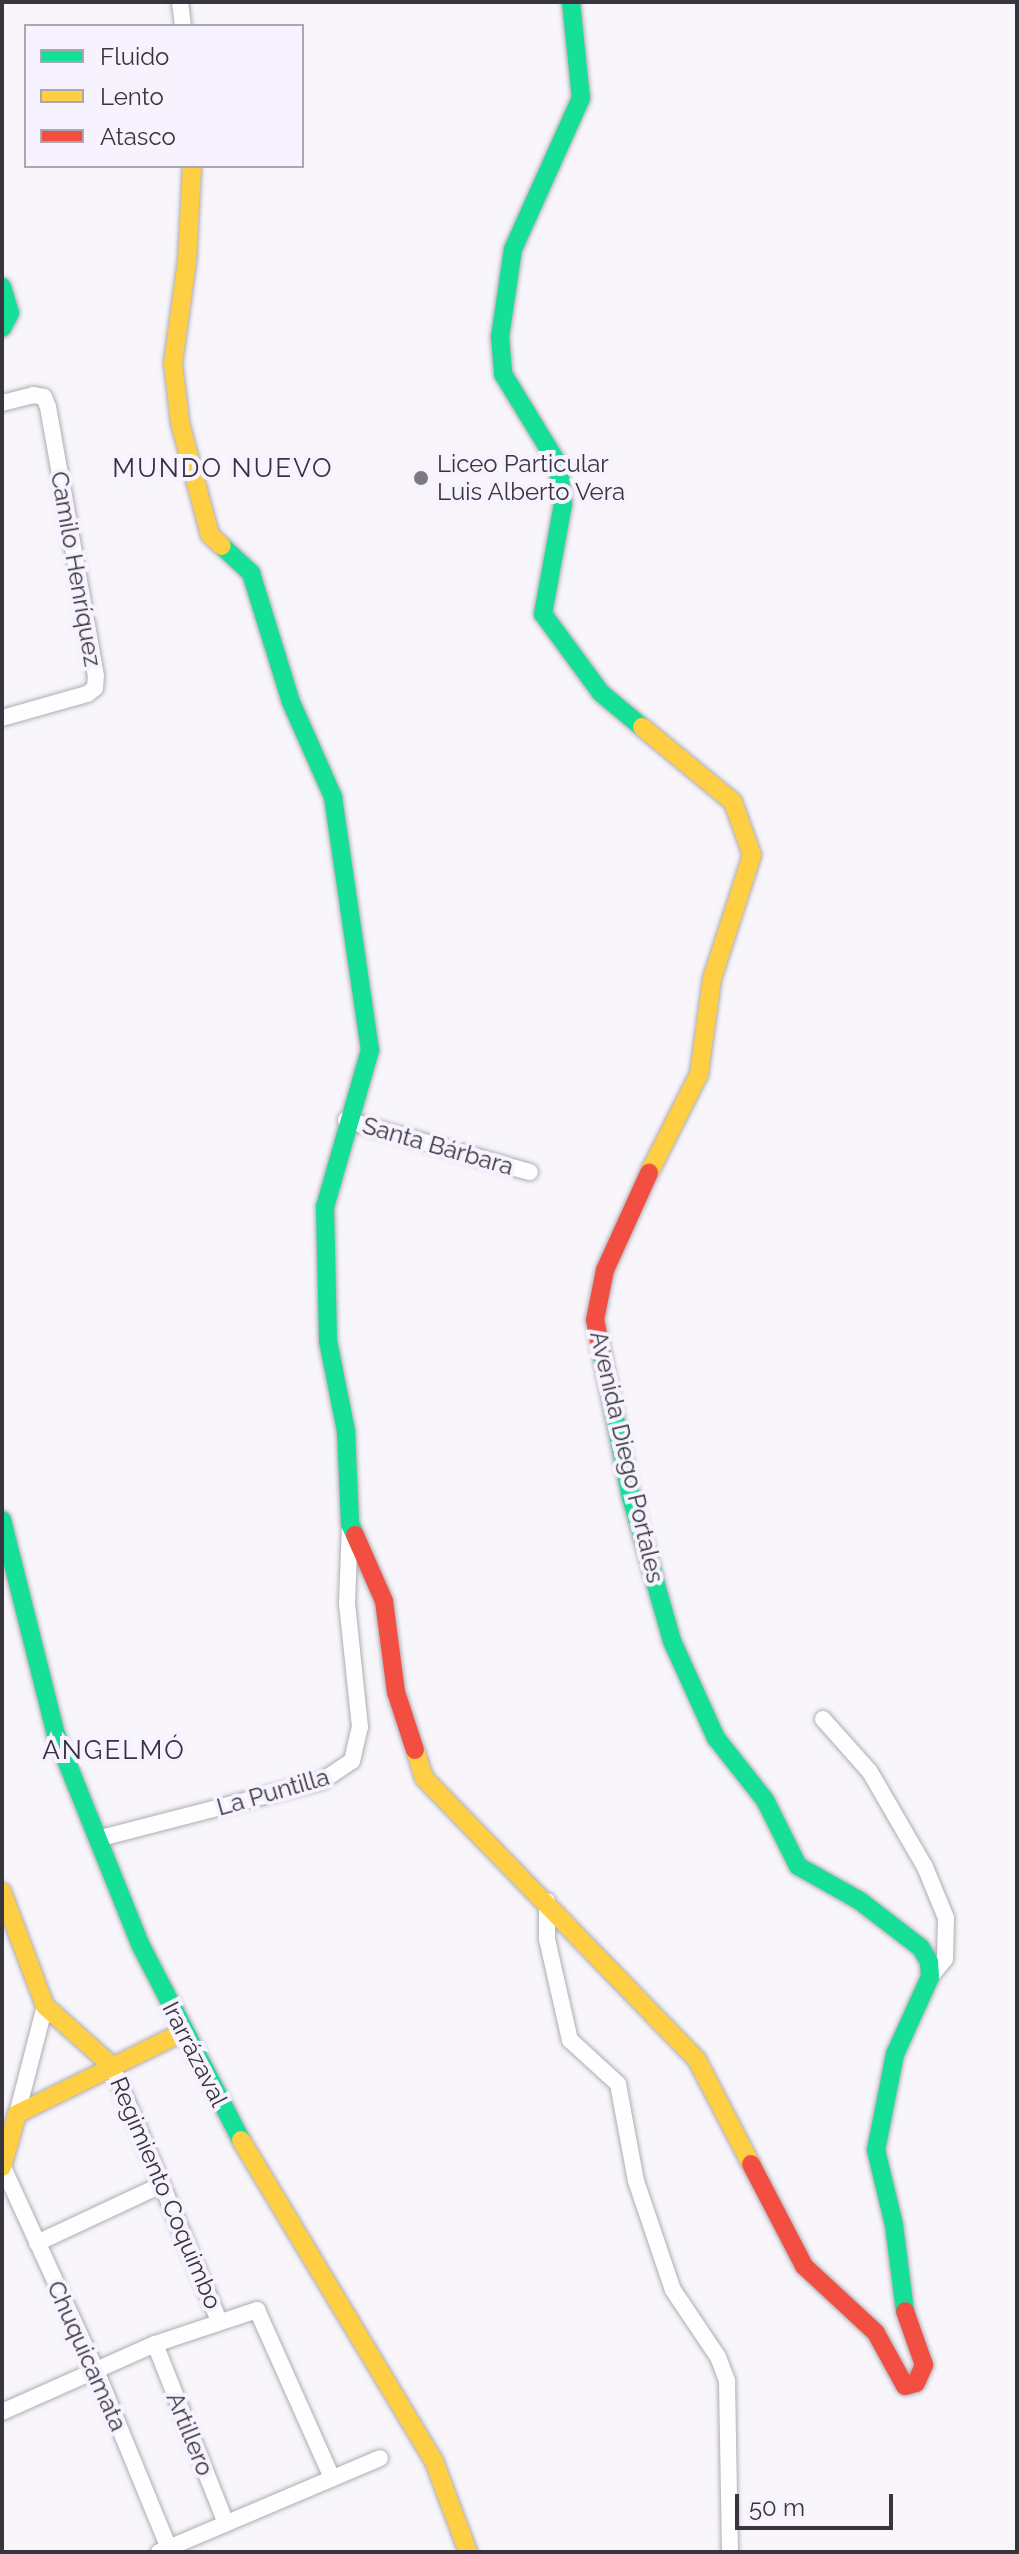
<!DOCTYPE html>
<html>
<head>
<meta charset="utf-8">
<style>
	body { margin:0 }
	#map { position:relative; width:1019px; height:2554px; overflow:hidden; background:#f8f6fb; font-family:Raleway,sans-serif }
	div>[style] { position:absolute }
	.roads { filter:drop-shadow(0 0 2px #afacb3) drop-shadow(0 0 2px #afacb3) }
	.street>* { height:16px; margin:-8px; padding:0 8px; transform-origin:8px; border-radius:8px; background:#fefefe }
	.fast>* { height:18px; margin:-9px; padding:0 9px; transform-origin:9px; border-radius:9px; background:#16e098 }
	.slow>* { height:18px; margin:-9px; padding:0 9px; transform-origin:9px; border-radius:9px; background:#ffcf43 }
	.jam>* { height:18px; margin:-9px; padding:0 9px; transform-origin:9px; border-radius:9px; background:#f24e42 }
	.dots>* { width:22px; height:22px; translate:-50% -50%; box-sizing:border-box; border:4px solid #f7f3fe; border-radius:50% }
	span { translate:-50% -50%; white-space:nowrap; text-align:center; line-height:1.15; -webkit-text-stroke:8px #f7f3fe; paint-order:stroke }
	.poi-label { font-size:24px; color:#39353f }
	.left { translate:0 -50%; text-align:left }
	.street-label { font-size:24px; color:#39353f }
	.neighbourhood-label { font-size:26px; color:#372f43; letter-spacing:2px }
	.frame { position:absolute; inset:0; border:4px solid #39353f; pointer-events:none }
	.legend { position:absolute; left:24px; top:24px; width:280px; height:144px; box-sizing:border-box; background:#f7f3fe; border:2px solid #aba7b2; margin:0; padding:10px 14px; list-style:none; font-size:24px; color:#39353f }
	.legend li { display:flex; align-items:center; gap:16px; height:40px }
	.legend b { width:40px; border:2px solid #aba7b2 }
	.scale { position:absolute; left:735px; top:2494px; width:158px; height:36px; box-sizing:border-box; border:4px solid #39353f; border-top:0; padding-left:10px; font-size:24px; line-height:28px; white-space:nowrap; color:#39353f; -webkit-text-stroke:6px #f7f3fe; paint-order:stroke }
</style>
</head>
<body>
<div id="map">
	<div class="roads">
		<div class="street">
			<div style="left:180px;top:2px;width:24px;rotate:83deg"></div>
			<div style="left:2px;top:403px;width:32px;rotate:-14deg"></div>
			<div style="left:33px;top:395px;width:11px;rotate:10deg"></div>
			<div style="left:44px;top:397px;width:11px;rotate:68deg"></div>
			<div style="left:48px;top:407px;width:273px;rotate:79.9deg"></div>
			<div style="left:96px;top:676px;width:12px;rotate:95deg"></div>
			<div style="left:95px;top:688px;width:10px;rotate:143deg"></div>
			<div style="left:87px;top:694px;width:88px;rotate:164.2deg"></div>
			<div style="left:346px;top:1120px;width:191px;rotate:15.8deg"></div>
			<div style="left:823px;top:1719px;width:71px;rotate:48.4deg"></div>
			<div style="left:870px;top:1772px;width:110px;rotate:59.9deg"></div>
			<div style="left:925px;top:1867px;width:55px;rotate:67.6deg"></div>
			<div style="left:946px;top:1918px;width:41px;rotate:91.4deg"></div>
			<div style="left:945px;top:1959px;width:23px;rotate:130deg"></div>
			<div style="left:97px;top:1839px;width:232px;rotate:-14.5deg"></div>
			<div style="left:322px;top:1781px;width:36px;rotate:-34deg"></div>
			<div style="left:352px;top:1761px;width:35px;rotate:-77deg"></div>
			<div style="left:360px;top:1727px;width:125px;rotate:-96deg"></div>
			<div style="left:347px;top:1603px;width:77px;rotate:-87.8deg"></div>
			<div style="left:547px;top:1901px;width:38px;rotate:90deg"></div>
			<div style="left:547px;top:1939px;width:104px;rotate:77.2deg"></div>
			<div style="left:570px;top:2040px;width:65px;rotate:42.5deg"></div>
			<div style="left:618px;top:2084px;width:99px;rotate:79.5deg"></div>
			<div style="left:636px;top:2181px;width:115px;rotate:71.3deg"></div>
			<div style="left:673px;top:2290px;width:81px;rotate:56.1deg"></div>
			<div style="left:718px;top:2357px;width:26px;rotate:69deg"></div>
			<div style="left:727px;top:2381px;width:171px;rotate:89deg"></div>
			<div style="left:112px;top:2066px;width:276px;rotate:67.2deg"></div>
			<div style="left:17px;top:2114px;width:112px;rotate:-75.5deg"></div>
			<div style="left:2px;top:2165px;width:223px;rotate:65.4deg"></div>
			<div style="left:95px;top:2368px;width:195px;rotate:67.7deg"></div>
			<div style="left:37px;top:2243px;width:137px;rotate:-25.1deg"></div>
			<div style="left:155px;top:2344px;width:193px;rotate:68.4deg"></div>
			<div style="left:2px;top:2412px;width:167px;rotate:-24deg"></div>
			<div style="left:155px;top:2344px;width:108px;rotate:-18.4deg"></div>
			<div style="left:257px;top:2310px;width:184px;rotate:65.9deg"></div>
			<div style="left:159px;top:2552px;width:240px;rotate:-23deg"></div>
		</div>
		<div class="fast">
			<div style="left:571px;top:2px;width:97px;rotate:84.1deg"></div>
			<div style="left:581px;top:98px;width:166px;rotate:114.2deg"></div>
			<div style="left:513px;top:249px;width:89px;rotate:98.4deg"></div>
			<div style="left:500px;top:337px;width:37px;rotate:85deg"></div>
			<div style="left:503px;top:374px;width:105px;rotate:58.6deg"></div>
			<div style="left:558px;top:464px;width:40px;rotate:82.9deg"></div>
			<div style="left:563px;top:504px;width:112px;rotate:100.3deg"></div>
			<div style="left:543px;top:614px;width:98px;rotate:53.7deg"></div>
			<div style="left:601px;top:693px;width:53px;rotate:39.7deg"></div>
			<div style="left:2px;top:287px;width:27px;rotate:73deg"></div>
			<div style="left:10px;top:313px;width:17px;rotate:118deg"></div>
			<div style="left:222px;top:546px;width:40px;rotate:43deg"></div>
			<div style="left:251px;top:573px;width:135px;rotate:72.8deg"></div>
			<div style="left:291px;top:702px;width:104px;rotate:66.1deg"></div>
			<div style="left:333px;top:797px;width:256px;rotate:81.7deg"></div>
			<div style="left:370px;top:1050px;width:163px;rotate:106deg"></div>
			<div style="left:325px;top:1207px;width:134px;rotate:88.7deg"></div>
			<div style="left:328px;top:1341px;width:92px;rotate:78.7deg"></div>
			<div style="left:346px;top:1431px;width:93px;rotate:87.5deg"></div>
			<div style="left:350px;top:1524px;width:12px;rotate:66deg"></div>
			<div style="left:602px;top:1355px;width:145px;rotate:78.5deg"></div>
			<div style="left:631px;top:1497px;width:150px;rotate:74.1deg"></div>
			<div style="left:672px;top:1641px;width:107px;rotate:65.6deg"></div>
			<div style="left:716px;top:1738px;width:79px;rotate:51.7deg"></div>
			<div style="left:765px;top:1800px;width:74px;rotate:63.4deg"></div>
			<div style="left:798px;top:1866px;width:71px;rotate:29.4deg"></div>
			<div style="left:860px;top:1901px;width:77px;rotate:37.6deg"></div>
			<div style="left:921px;top:1948px;width:16px;rotate:60deg"></div>
			<div style="left:929px;top:1962px;width:15px;rotate:86deg"></div>
			<div style="left:930px;top:1977px;width:85px;rotate:114.4deg"></div>
			<div style="left:895px;top:2054px;width:98px;rotate:101.2deg"></div>
			<div style="left:876px;top:2150px;width:77px;rotate:76.5deg"></div>
			<div style="left:894px;top:2225px;width:87px;rotate:82.7deg"></div>
			<div style="left:2px;top:1520px;width:222px;rotate:75.9deg"></div>
			<div style="left:56px;top:1735px;width:227px;rotate:68.1deg"></div>
			<div style="left:141px;top:1946px;width:218px;rotate:62.7deg"></div>
		</div>
		<div class="slow">
			<div style="left:192px;top:166px;width:95px;rotate:93deg"></div>
			<div style="left:187px;top:261px;width:103px;rotate:97.8deg"></div>
			<div style="left:173px;top:363px;width:60px;rotate:83.3deg"></div>
			<div style="left:180px;top:423px;width:116px;rotate:75deg"></div>
			<div style="left:210px;top:535px;width:16px;rotate:43deg"></div>
			<div style="left:642px;top:727px;width:118px;rotate:39.5deg"></div>
			<div style="left:733px;top:802px;width:56px;rotate:70.3deg"></div>
			<div style="left:752px;top:855px;width:130px;rotate:107.9deg"></div>
			<div style="left:712px;top:979px;width:96px;rotate:97.8deg"></div>
			<div style="left:699px;top:1074px;width:111px;rotate:116.8deg"></div>
			<div style="left:415px;top:1750px;width:29px;rotate:72deg"></div>
			<div style="left:424px;top:1778px;width:392px;rotate:45.9deg"></div>
			<div style="left:697px;top:2060px;width:117px;rotate:62.6deg"></div>
			<div style="left:2px;top:1892px;width:122px;rotate:69.3deg"></div>
			<div style="left:45px;top:2006px;width:90px;rotate:41.8deg"></div>
			<div style="left:241px;top:2140px;width:375px;rotate:59deg"></div>
			<div style="left:434px;top:2461px;width:97px;rotate:69.5deg"></div>
			<div style="left:2px;top:2167px;width:55px;rotate:-74.2deg"></div>
			<div style="left:17px;top:2114px;width:185px;rotate:-26.3deg"></div>
		</div>
		<div class="jam">
			<div style="left:602px;top:1355px;width:36px;rotate:-101deg"></div>
			<div style="left:595px;top:1320px;width:51px;rotate:-78.7deg"></div>
			<div style="left:605px;top:1270px;width:107px;rotate:-65.6deg"></div>
			<div style="left:355px;top:1535px;width:72px;rotate:66.3deg"></div>
			<div style="left:384px;top:1601px;width:92px;rotate:82.5deg"></div>
			<div style="left:396px;top:1692px;width:61px;rotate:71.9deg"></div>
			<div style="left:751px;top:2164px;width:115px;rotate:62.5deg"></div>
			<div style="left:804px;top:2266px;width:98px;rotate:42.9deg"></div>
			<div style="left:876px;top:2333px;width:60px;rotate:61.3deg"></div>
			<div style="left:905px;top:2386px;width:11px;rotate:-15deg"></div>
			<div style="left:916px;top:2383px;width:20px;rotate:-66deg"></div>
			<div style="left:924px;top:2365px;width:57px;rotate:-109.4deg"></div>
		</div>
	</div>
	<div class="dots">
		<div style="left:421px;top:478px;background:#7c7981"></div>
	</div>
	<div class="poi-label">
		<span class="left" style="left:437px;top:478px">Liceo Particular<br>Luis Alberto Vera</span>
	</div>
	<div class="street-label">
		<span style="left:76px;top:569px;rotate:80deg">Camilo Henríquez</span>
		<span style="left:438px;top:1146px;rotate:16deg">Santa Bárbara</span>
		<span style="left:627px;top:1457px;rotate:77deg">Avenida Diego Portales</span>
		<span style="left:273px;top:1792px;rotate:-16deg">La Puntilla</span>
		<span style="left:195px;top:2054px;rotate:63deg">Irarrázaval</span>
		<span style="left:166px;top:2193px;rotate:67deg">Regimiento Coquimbo</span>
		<span style="left:87px;top:2356px;rotate:66deg">Chuquicamata</span>
		<span style="left:190px;top:2434px;rotate:68deg">Artillero</span>
	</div>
	<div class="neighbourhood-label">
		<span style="left:223px;top:469px">MUNDO NUEVO</span>
		<span style="left:114px;top:1751px">ANGELMÓ</span>
	</div>
	<div class="frame"></div>
	<ul class="legend">
	<li><b style="height:10px;background:#16e098"></b>Fluido</li>
	<li><b style="height:10px;background:#ffcf43"></b>Lento</li>
	<li><b style="height:10px;background:#f24e42"></b>Atasco</li>
	</ul>
	<div class="scale">50 m</div>
</div>
</body>
</html>
